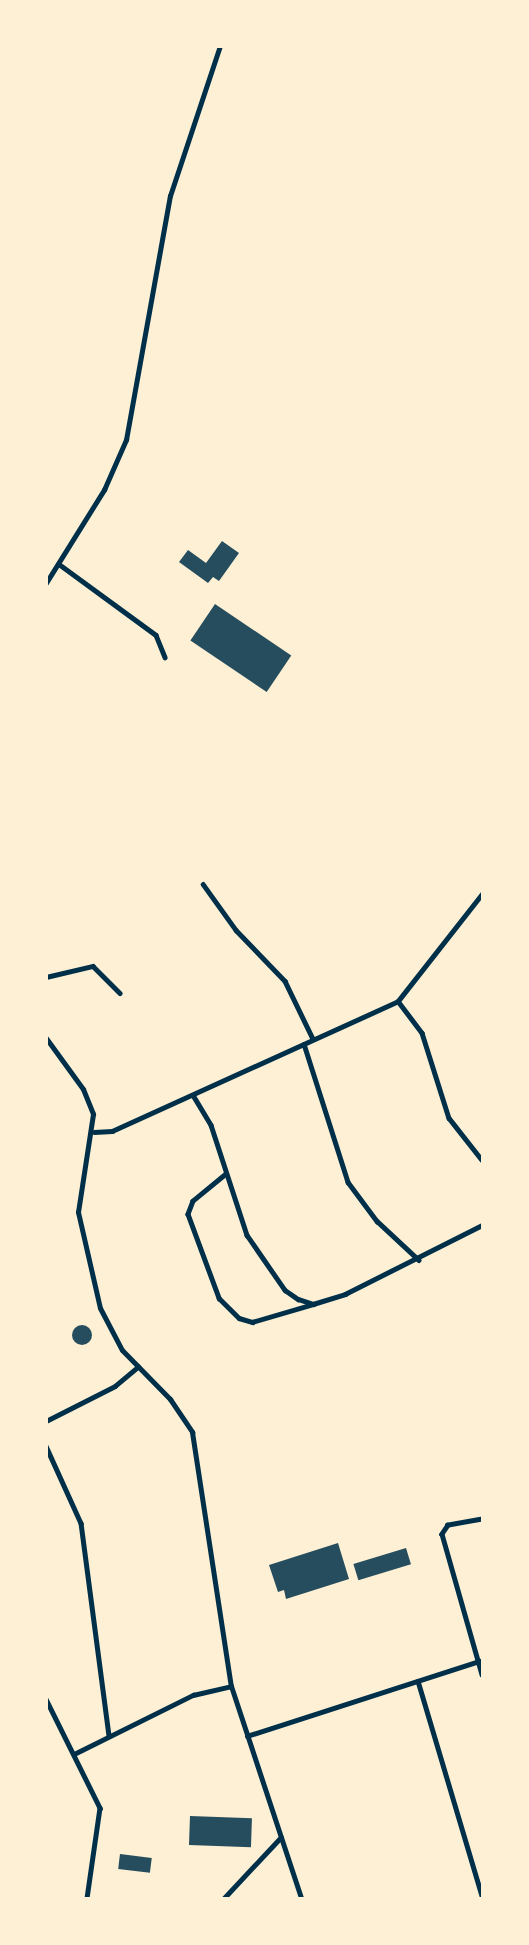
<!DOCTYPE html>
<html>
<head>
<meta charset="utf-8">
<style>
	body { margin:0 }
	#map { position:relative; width:529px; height:1945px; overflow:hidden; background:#fdf0d5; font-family:Signika,sans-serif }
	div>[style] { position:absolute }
	.building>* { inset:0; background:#264d5e; transform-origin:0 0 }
	.round { border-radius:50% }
	.minor>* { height:4.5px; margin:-2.25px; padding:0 2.25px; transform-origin:2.25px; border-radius:2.25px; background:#003049 }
	.tertiary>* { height:5px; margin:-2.5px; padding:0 2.5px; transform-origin:2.5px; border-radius:2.5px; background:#003049 }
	span { translate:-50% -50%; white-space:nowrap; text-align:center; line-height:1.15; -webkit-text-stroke:6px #fdf0d5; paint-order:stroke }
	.frame { position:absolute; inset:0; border:48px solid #fdf0d5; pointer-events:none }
</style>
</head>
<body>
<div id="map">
	<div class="building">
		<div style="clip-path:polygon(222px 541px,239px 553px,219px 581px,213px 577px,208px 583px,179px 562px,188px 550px,206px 563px)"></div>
		<div style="left:215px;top:604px;width:92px;height:44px;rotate:34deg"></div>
		<div class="round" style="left:72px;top:1325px;width:20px;height:20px"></div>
		<div style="clip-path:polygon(338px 1543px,349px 1579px,286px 1599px,284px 1590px,278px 1592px,269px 1565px)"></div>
		<div style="left:406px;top:1548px;width:17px;height:55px;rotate:73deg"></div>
		<div style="left:190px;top:1816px;width:62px;height:29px;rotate:2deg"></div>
		<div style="left:120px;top:1854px;width:32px;height:15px;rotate:7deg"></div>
	</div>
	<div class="minor">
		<div style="left:59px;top:564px;width:120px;rotate:36.2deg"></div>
		<div style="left:156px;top:635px;width:24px;rotate:68deg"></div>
		<div style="left:46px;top:583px;width:110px;rotate:-58.1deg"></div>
		<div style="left:104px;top:490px;width:55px;rotate:-66.3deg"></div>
		<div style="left:126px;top:440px;width:248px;rotate:-79.8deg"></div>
		<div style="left:170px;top:196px;width:158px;rotate:-71.6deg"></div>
		<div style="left:203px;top:884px;width:57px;rotate:54.3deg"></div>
		<div style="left:236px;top:930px;width:71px;rotate:46.1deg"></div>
		<div style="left:285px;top:981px;width:64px;rotate:64.2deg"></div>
		<div style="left:46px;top:977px;width:48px;rotate:-13.2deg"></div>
		<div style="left:93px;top:966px;width:38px;rotate:45deg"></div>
		<div style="left:398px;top:1001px;width:40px;rotate:53deg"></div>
		<div style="left:422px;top:1033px;width:89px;rotate:72.4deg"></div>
		<div style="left:449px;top:1118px;width:53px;rotate:51.8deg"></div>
		<div style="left:304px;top:1044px;width:145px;rotate:72.3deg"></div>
		<div style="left:348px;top:1182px;width:49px;rotate:53.4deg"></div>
		<div style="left:377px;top:1221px;width:57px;rotate:42.9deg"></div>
		<div style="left:193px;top:1095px;width:35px;rotate:59deg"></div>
		<div style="left:211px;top:1125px;width:116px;rotate:71.9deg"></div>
		<div style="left:247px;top:1235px;width:67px;rotate:55.4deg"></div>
		<div style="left:285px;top:1290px;width:16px;rotate:35deg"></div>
		<div style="left:298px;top:1299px;width:16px;rotate:18deg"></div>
		<div style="left:313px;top:1304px;width:34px;rotate:-17deg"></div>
		<div style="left:345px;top:1294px;width:153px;rotate:-26.7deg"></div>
		<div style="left:94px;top:1132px;width:18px;rotate:-3deg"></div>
		<div style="left:112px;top:1131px;width:314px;rotate:-24.4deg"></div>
		<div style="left:398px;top:1001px;width:136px;rotate:-51.9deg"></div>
		<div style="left:226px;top:1174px;width:43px;rotate:140.7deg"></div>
		<div style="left:193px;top:1201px;width:14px;rotate:111deg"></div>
		<div style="left:188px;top:1214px;width:90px;rotate:69.7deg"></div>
		<div style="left:219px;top:1298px;width:28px;rotate:45deg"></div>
		<div style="left:239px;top:1318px;width:14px;rotate:17deg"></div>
		<div style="left:252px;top:1322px;width:64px;rotate:-16.4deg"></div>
		<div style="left:46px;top:1421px;width:77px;rotate:-26.9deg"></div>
		<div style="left:115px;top:1386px;width:30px;rotate:-40deg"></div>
		<div style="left:46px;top:1446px;width:85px;rotate:65.6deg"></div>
		<div style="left:81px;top:1523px;width:214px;rotate:82.5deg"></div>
		<div style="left:482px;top:1519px;width:35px;rotate:170deg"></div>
		<div style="left:448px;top:1525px;width:11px;rotate:124deg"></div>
		<div style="left:442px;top:1534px;width:146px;rotate:74.1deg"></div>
		<div style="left:418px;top:1681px;width:224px;rotate:73.4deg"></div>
		<div style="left:46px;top:1699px;width:122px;rotate:63.6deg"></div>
		<div style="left:100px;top:1808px;width:91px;rotate:98.2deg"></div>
		<div style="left:247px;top:1736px;width:244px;rotate:-17.9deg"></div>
		<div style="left:74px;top:1754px;width:133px;rotate:-26.4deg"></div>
		<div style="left:193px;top:1695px;width:39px;rotate:-13deg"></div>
		<div style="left:224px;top:1898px;width:83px;rotate:-46.9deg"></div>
	</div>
	<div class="tertiary">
		<div style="left:46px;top:1038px;width:63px;rotate:54deg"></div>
		<div style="left:83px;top:1089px;width:27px;rotate:68deg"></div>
		<div style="left:93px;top:1114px;width:99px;rotate:98.7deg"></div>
		<div style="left:78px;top:1212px;width:98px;rotate:77.1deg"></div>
		<div style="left:100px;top:1308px;width:47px;rotate:62.4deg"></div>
		<div style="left:122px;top:1350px;width:69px;rotate:45.6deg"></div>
		<div style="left:170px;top:1399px;width:40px;rotate:56deg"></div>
		<div style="left:192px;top:1432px;width:257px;rotate:81.3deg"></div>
		<div style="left:231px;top:1686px;width:223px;rotate:71.7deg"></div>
	</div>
	<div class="frame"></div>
</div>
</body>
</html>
